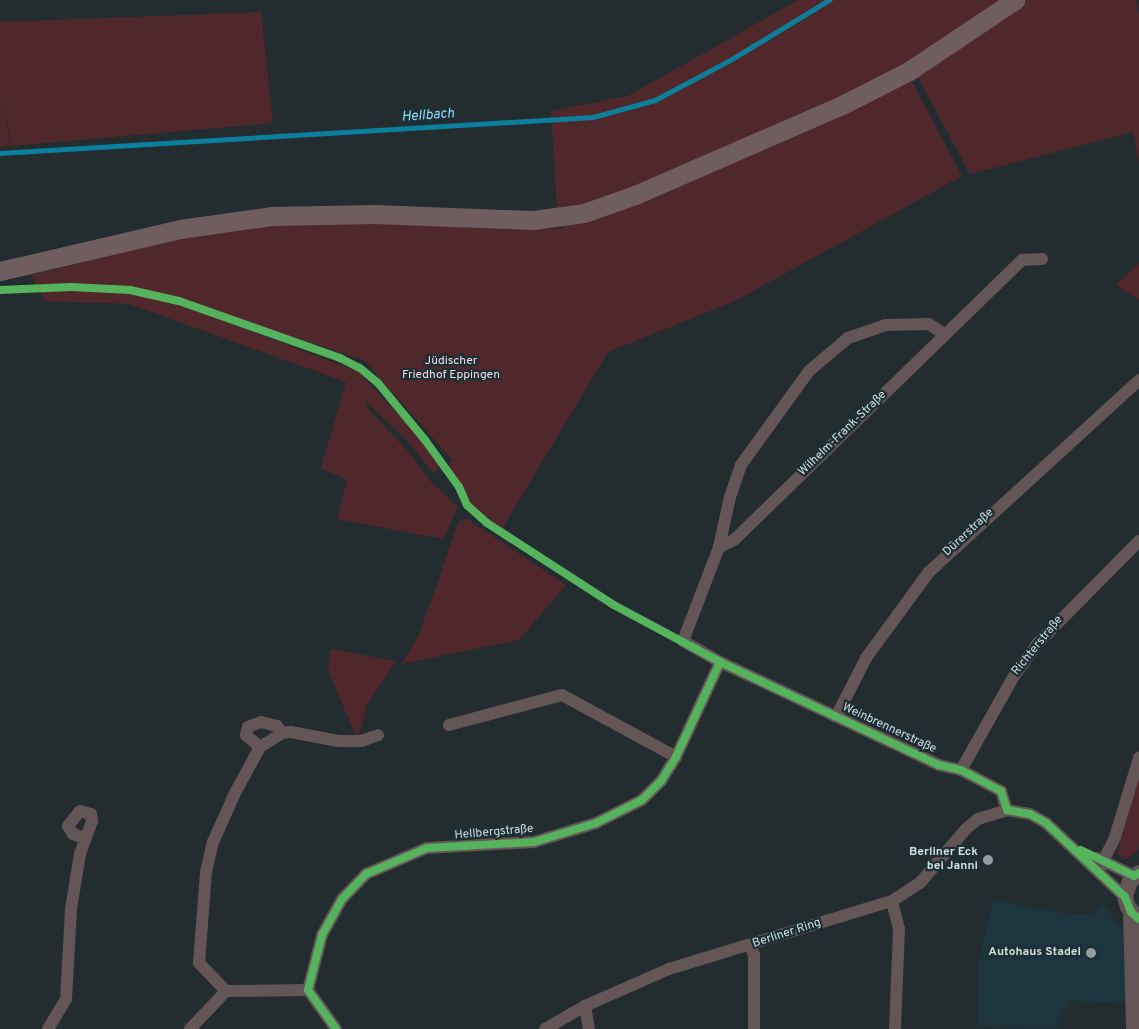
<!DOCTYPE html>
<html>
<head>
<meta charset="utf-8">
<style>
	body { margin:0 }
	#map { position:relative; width:1139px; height:1029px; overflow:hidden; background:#232c2f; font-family:Overpass,sans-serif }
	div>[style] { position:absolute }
	.built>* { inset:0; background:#1d353e }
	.green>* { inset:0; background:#50282c }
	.stream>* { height:4.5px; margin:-2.25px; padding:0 2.25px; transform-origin:2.25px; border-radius:2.25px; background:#0c7f9d }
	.minor>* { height:12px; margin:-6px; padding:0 6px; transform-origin:6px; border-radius:6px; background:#645556 }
	.tertiary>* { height:16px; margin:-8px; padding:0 8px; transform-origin:8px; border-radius:8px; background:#645556 }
	.secondary>* { height:19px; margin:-9.5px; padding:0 9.5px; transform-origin:9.5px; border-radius:9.5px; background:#705d5f }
	.cycleway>* { height:8px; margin:-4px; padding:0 4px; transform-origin:4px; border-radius:4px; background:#56b35d }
	.dots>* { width:14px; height:14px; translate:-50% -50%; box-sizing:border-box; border:2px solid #1d2f35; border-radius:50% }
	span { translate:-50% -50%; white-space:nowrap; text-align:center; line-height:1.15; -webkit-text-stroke:4.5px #1d2f35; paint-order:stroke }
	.park-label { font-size:12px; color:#f6dddd }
	.street-label { font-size:12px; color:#d2dde1 }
	.poi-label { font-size:12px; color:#d2dde1; font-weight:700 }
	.right { translate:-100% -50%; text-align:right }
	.water-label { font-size:14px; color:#94ddf9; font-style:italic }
</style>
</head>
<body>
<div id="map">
	<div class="built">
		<div style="clip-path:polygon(993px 900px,1069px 914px,1093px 914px,1104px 904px,1124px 934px,1127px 1003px,1070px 1001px,1068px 1010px,1061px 1010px,1059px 1029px,977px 1026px,979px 960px)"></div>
	</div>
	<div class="green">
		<div style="clip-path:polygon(798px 0,1005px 0,911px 80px,962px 176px,735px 301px,608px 352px,501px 530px,473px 505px,449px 465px,453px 461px,364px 360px,186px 302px,183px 306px,357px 371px,411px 428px,439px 466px,434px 474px,405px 438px,364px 400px,369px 410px,407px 450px,432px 483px,458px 507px,443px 539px,337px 519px,347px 480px,321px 468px,346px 382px,129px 304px,45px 301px,31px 275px,178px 239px,238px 229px,292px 224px,397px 223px,504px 230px,563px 228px,563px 210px,557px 211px,551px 111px,628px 96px)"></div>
		<div style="clip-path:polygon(1028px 0,1136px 0,1139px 17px,1139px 162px,1133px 132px,970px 174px,917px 76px)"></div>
		<div style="clip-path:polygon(261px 12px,273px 123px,11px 146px,1px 83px,10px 146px,0 147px,0 22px)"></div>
		<div style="clip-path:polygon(1139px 263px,1139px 300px,1116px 285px)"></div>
		<div style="clip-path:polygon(466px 518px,566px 585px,519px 640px,401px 664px,419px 635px,458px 523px)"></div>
		<div style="clip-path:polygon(331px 649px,396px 661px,367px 705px,359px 735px,355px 734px,328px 670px)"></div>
		<div style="clip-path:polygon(1139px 776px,1139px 845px,1138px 850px,1127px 859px,1117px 854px)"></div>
	</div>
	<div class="stream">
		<div style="left:0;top:153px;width:594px;rotate:-3.47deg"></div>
		<div style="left:593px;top:117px;width:64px;rotate:-15.3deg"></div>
		<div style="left:655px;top:100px;width:87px;rotate:-28deg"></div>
		<div style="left:732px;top:59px;width:114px;rotate:-31.3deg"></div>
	</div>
	<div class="minor">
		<div style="left:719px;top:547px;width:51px;rotate:-77.6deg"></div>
		<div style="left:730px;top:497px;width:34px;rotate:-71deg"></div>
		<div style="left:741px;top:465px;width:116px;rotate:-54.1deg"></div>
		<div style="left:809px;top:371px;width:51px;rotate:-40.2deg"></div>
		<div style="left:848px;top:338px;width:40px;rotate:-18.9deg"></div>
		<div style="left:886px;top:325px;width:43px;rotate:-1.3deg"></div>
		<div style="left:929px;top:324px;width:18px;rotate:34deg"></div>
		<div style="left:836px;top:717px;width:66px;rotate:-63deg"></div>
		<div style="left:866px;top:658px;width:107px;rotate:-53.8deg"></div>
		<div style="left:929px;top:572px;width:285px;rotate:-42.4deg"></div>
		<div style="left:449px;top:725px;width:117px;rotate:-14.9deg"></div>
		<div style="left:562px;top:695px;width:130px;rotate:28.5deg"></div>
		<div style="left:282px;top:733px;width:9px;rotate:-6deg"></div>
		<div style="left:291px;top:732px;width:48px;rotate:10.8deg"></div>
		<div style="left:338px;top:741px;width:23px"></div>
		<div style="left:361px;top:741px;width:18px;rotate:-19deg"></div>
		<div style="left:961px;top:770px;width:108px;rotate:-60.6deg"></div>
		<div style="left:1014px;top:676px;width:41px;rotate:-54deg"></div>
		<div style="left:1038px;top:643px;width:144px;rotate:-45.3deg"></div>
		<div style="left:1007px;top:810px;width:20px;rotate:-108deg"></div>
		<div style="left:1001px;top:791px;width:45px;rotate:-152.3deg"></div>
		<div style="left:961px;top:770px;width:23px;rotate:-167deg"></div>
		<div style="left:939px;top:765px;width:242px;rotate:-154.8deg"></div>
		<div style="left:720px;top:662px;width:43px;rotate:-150.4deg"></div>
		<div style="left:683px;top:641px;width:101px;rotate:-69deg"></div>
		<div style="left:719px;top:547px;width:17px;rotate:-25deg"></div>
		<div style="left:734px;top:540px;width:402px;rotate:-44.2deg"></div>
		<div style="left:1022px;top:260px;width:20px;rotate:-3deg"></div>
		<div style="left:1097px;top:858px;width:41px;rotate:25.9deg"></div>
		<div style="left:1098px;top:871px;width:38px;rotate:-63deg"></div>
		<div style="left:1115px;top:837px;width:83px;rotate:-73.1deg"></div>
		<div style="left:892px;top:901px;width:29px;rotate:76deg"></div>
		<div style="left:899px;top:929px;width:100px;rotate:92.3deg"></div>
		<div style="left:751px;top:946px;width:9px;rotate:72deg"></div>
		<div style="left:754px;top:955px;width:74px;rotate:90deg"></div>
		<div style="left:226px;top:991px;width:39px;rotate:-134deg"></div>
		<div style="left:199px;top:963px;width:91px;rotate:-85.6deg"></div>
		<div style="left:206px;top:872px;width:31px;rotate:-77deg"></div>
		<div style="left:213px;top:842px;width:54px;rotate:-65.8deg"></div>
		<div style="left:235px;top:793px;width:52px;rotate:-61.5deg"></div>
		<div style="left:260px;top:747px;width:26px;rotate:-32deg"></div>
		<div style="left:282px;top:733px;width:9px;rotate:-126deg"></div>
		<div style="left:277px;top:726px;width:16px;rotate:-166deg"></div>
		<div style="left:261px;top:722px;width:14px;rotate:159deg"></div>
		<div style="left:248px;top:727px;width:8px;rotate:104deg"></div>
		<div style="left:246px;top:735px;width:18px;rotate:41deg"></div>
		<div style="left:585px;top:1006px;width:23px;rotate:80deg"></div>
		<div style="left:48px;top:1029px;width:35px;rotate:-59deg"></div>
		<div style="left:66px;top:999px;width:90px;rotate:-86.8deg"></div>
		<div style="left:71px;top:909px;width:56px;rotate:-80.7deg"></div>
		<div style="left:80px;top:854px;width:35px;rotate:-70deg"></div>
		<div style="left:92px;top:821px;width:7px;rotate:-98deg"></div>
		<div style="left:91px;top:814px;width:11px;rotate:-165deg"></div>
		<div style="left:80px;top:811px;width:19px;rotate:129deg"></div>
		<div style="left:68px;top:826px;width:9px;rotate:58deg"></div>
		<div style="left:73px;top:834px;width:12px;rotate:20deg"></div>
		<div style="left:190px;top:1029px;width:52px;rotate:-46.5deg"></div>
		<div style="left:226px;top:991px;width:82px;rotate:-0.7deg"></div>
		<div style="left:336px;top:1029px;width:48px;rotate:-125.7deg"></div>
		<div style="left:308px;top:990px;width:57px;rotate:-75.7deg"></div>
		<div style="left:322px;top:935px;width:41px;rotate:-60.9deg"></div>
		<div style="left:342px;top:899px;width:35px;rotate:-46deg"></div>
		<div style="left:366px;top:874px;width:66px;rotate:-23.1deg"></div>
		<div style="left:427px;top:848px;width:107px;rotate:-3.2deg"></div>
		<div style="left:534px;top:842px;width:65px;rotate:-17deg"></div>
		<div style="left:596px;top:823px;width:51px;rotate:-26.6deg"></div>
		<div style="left:642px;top:800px;width:27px;rotate:-45deg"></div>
		<div style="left:661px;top:781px;width:28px;rotate:-58deg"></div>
		<div style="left:676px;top:757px;width:105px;rotate:-65.1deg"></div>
		<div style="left:545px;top:1029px;width:46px;rotate:-29.9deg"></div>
		<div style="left:585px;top:1006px;width:92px;rotate:-23.8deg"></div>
		<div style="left:669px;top:969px;width:233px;rotate:-17deg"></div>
		<div style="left:892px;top:901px;width:33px;rotate:-33deg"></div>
		<div style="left:920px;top:883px;width:71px;rotate:-49.6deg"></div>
		<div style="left:966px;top:829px;width:16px;rotate:-40deg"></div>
		<div style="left:978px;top:819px;width:30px;rotate:-17deg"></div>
		<div style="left:1007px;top:810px;width:23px;rotate:10deg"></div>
		<div style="left:1030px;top:814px;width:18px;rotate:29deg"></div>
		<div style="left:1046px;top:823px;width:108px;rotate:43.1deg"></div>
	</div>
	<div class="tertiary">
		<div style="left:1131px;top:912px;width:117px;rotate:88.5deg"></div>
		<div style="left:1138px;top:918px;width:15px;rotate:-132deg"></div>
		<div style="left:1128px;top:907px;width:10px;rotate:-107deg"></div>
		<div style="left:1125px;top:897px;width:17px;rotate:-73deg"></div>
		<div style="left:1130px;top:881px;width:12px;rotate:-42deg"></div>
	</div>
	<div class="secondary">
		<div style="left:0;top:271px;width:185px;rotate:-13.1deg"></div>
		<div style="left:180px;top:229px;width:92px;rotate:-8.1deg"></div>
		<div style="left:271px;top:216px;width:104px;rotate:-1.1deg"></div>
		<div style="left:375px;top:214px;width:158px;rotate:2.2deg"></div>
		<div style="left:533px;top:220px;width:51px;rotate:-7.8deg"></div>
		<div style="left:584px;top:213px;width:54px;rotate:-19.4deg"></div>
		<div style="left:635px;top:195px;width:226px;rotate:-23.5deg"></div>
		<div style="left:842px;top:105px;width:75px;rotate:-26.9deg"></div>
		<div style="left:909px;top:71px;width:128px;rotate:-33.8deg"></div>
	</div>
	<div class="cycleway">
		<div style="left:0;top:290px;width:71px;rotate:-2.4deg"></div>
		<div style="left:71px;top:287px;width:59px;rotate:2.9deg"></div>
		<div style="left:130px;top:290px;width:50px;rotate:12.7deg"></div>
		<div style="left:179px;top:301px;width:171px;rotate:19.5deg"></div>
		<div style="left:340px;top:358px;width:22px;rotate:27deg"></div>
		<div style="left:360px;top:368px;width:23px;rotate:40deg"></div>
		<div style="left:378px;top:383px;width:74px;rotate:50.5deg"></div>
		<div style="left:425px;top:440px;width:58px;rotate:54.1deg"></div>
		<div style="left:459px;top:487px;width:20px;rotate:66deg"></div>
		<div style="left:467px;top:505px;width:27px;rotate:42deg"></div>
		<div style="left:487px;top:523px;width:149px;rotate:32.9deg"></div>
		<div style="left:612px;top:604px;width:123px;rotate:28.2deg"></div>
		<div style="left:720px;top:662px;width:242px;rotate:25.2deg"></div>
		<div style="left:939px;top:765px;width:23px;rotate:13deg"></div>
		<div style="left:961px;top:770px;width:45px;rotate:27.7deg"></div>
		<div style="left:1001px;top:791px;width:20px;rotate:72deg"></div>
		<div style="left:1007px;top:810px;width:23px;rotate:10deg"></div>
		<div style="left:1030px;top:814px;width:18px;rotate:29deg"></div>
		<div style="left:1046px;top:823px;width:108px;rotate:43.1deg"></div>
		<div style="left:1125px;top:897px;width:16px;rotate:68deg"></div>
		<div style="left:1131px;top:912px;width:11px;rotate:41deg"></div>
		<div style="left:1081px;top:850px;width:59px;rotate:26.1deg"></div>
		<div style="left:1134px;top:876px;width:6px;rotate:-31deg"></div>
		<div style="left:336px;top:1029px;width:48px;rotate:-125.7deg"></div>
		<div style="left:308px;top:990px;width:57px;rotate:-75.7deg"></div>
		<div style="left:322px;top:935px;width:41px;rotate:-60.9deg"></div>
		<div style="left:342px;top:899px;width:35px;rotate:-46deg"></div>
		<div style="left:366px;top:874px;width:66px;rotate:-23.1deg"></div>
		<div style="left:427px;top:848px;width:107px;rotate:-3.2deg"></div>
		<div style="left:534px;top:842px;width:65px;rotate:-17deg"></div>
		<div style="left:596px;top:823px;width:51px;rotate:-26.6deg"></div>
		<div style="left:642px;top:800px;width:27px;rotate:-45deg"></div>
		<div style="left:661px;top:781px;width:28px;rotate:-58deg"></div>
		<div style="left:676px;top:757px;width:105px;rotate:-65.1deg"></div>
	</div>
	<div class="dots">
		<div style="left:988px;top:860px;background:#959fa3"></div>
		<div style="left:1091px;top:953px;background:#959fa3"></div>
	</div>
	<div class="park-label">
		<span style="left:451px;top:369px">Jüdischer<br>Friedhof Eppingen</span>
	</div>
	<div class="street-label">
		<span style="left:843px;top:434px;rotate:-44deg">Wilhelm-Frank-Straße</span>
		<span style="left:969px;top:533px;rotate:-43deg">Dürerstraße</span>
		<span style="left:1038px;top:646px;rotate:-51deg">Richterstraße</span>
		<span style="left:889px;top:729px;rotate:25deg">Weinbrennerstraße</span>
		<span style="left:494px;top:833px;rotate:-5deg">Hellbergstraße</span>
		<span style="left:787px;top:934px;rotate:-18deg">Berliner Ring</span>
	</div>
	<div class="poi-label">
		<span class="right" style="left:978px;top:860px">Berliner Eck<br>bei Janni</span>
		<span class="right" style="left:1081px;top:953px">Autohaus Stadel</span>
	</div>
	<div class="water-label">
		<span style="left:428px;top:116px;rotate:-4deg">Hellbach</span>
	</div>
</div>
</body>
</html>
